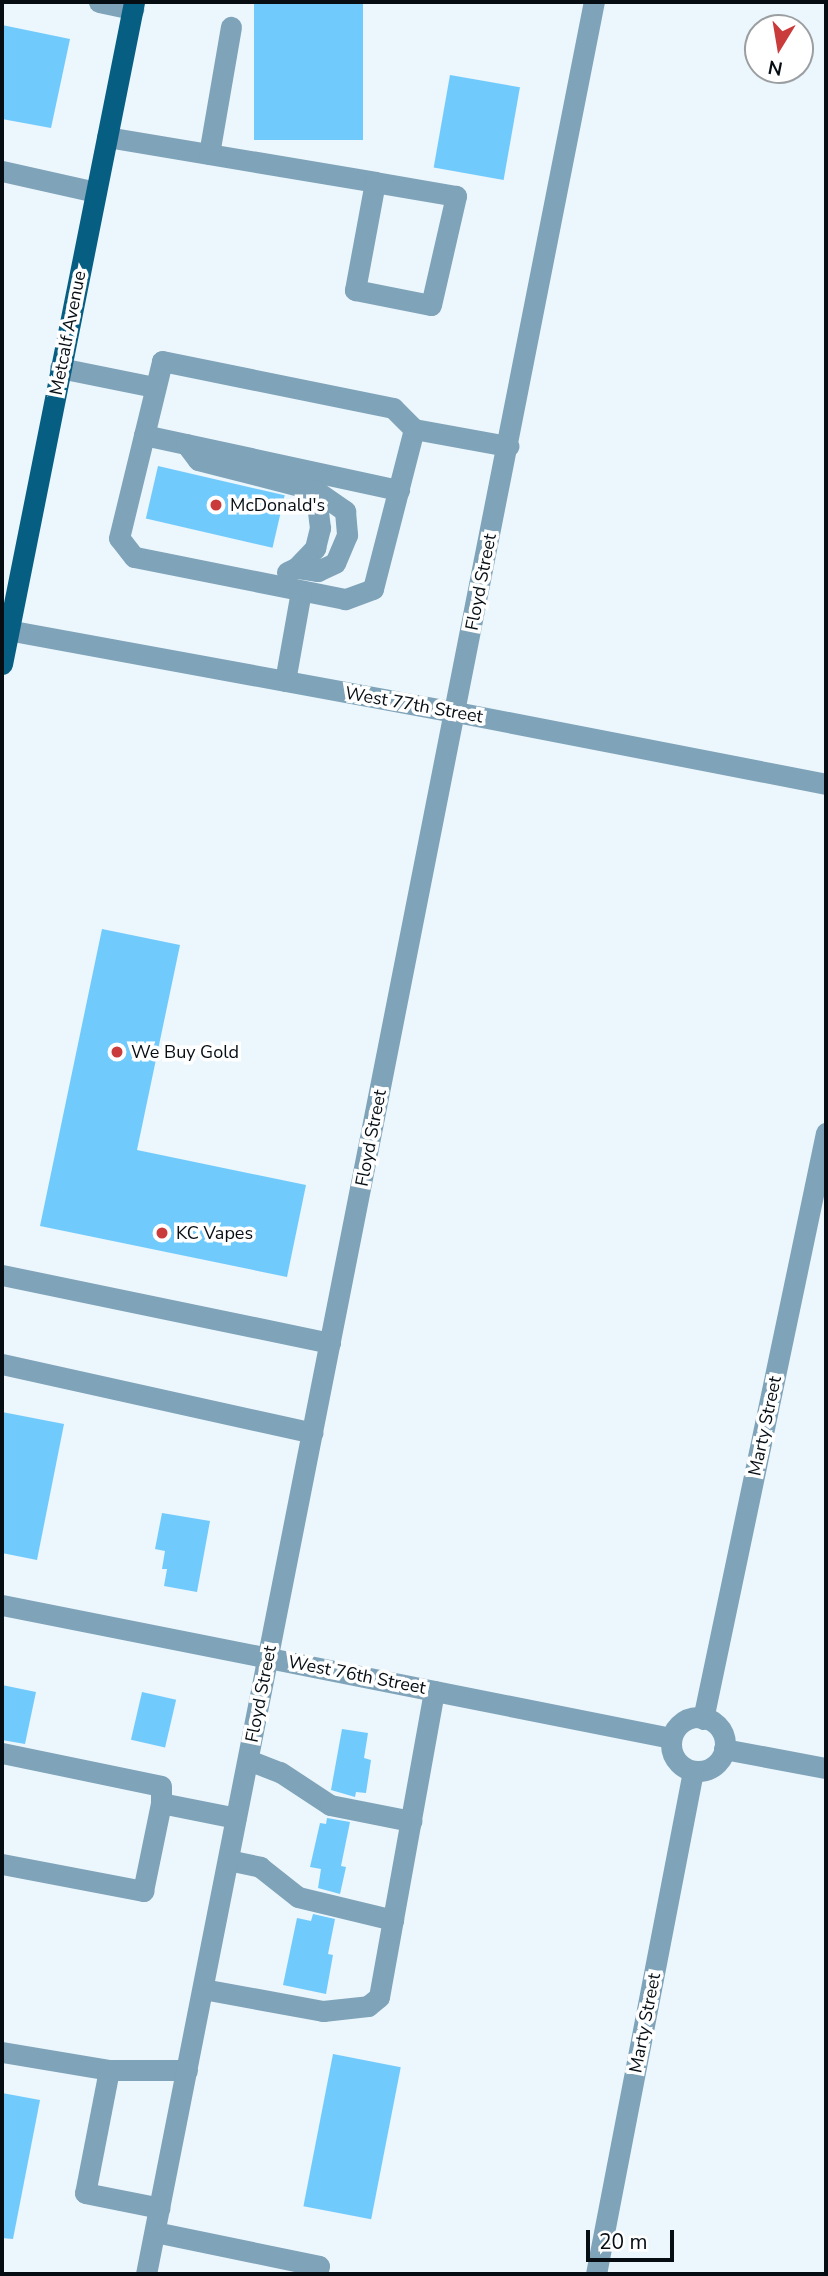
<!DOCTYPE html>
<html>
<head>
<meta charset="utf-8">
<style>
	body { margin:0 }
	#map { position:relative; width:828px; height:2276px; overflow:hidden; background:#ebf6fd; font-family:"Nunito Sans",sans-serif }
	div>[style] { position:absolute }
	.building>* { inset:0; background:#71cafc; transform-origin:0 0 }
	.minor>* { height:21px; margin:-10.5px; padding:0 10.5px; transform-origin:10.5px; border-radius:10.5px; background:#7fa3b8 }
	.minor>.ring { margin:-10.5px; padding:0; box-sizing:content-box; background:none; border:21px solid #7fa3b8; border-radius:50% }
	.major>* { height:21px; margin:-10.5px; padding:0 10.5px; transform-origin:10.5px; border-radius:10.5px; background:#065e83 }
	.dots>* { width:19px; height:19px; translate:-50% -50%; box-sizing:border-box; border:4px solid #fff; border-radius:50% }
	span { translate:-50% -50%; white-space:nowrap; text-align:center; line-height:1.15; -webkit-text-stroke:7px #fff; paint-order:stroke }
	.street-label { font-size:18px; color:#060e14 }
	.poi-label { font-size:18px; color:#060e14 }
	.left { translate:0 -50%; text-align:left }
	.frame { position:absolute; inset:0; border:4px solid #060e14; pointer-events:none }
	.north { position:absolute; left:744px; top:14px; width:70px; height:70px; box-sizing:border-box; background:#fff; border:2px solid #9b9fa1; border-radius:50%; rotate:191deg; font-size:19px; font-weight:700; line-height:28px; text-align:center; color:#060e14 }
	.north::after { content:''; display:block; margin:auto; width:24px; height:32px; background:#ca3b3b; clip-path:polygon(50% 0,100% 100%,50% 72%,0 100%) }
	.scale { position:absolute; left:586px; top:2230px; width:88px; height:32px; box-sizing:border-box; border:4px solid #060e14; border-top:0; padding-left:9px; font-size:21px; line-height:24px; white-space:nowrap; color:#060e14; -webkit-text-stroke:5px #fff; paint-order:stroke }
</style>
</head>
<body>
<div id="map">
	<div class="building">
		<div style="left:254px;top:2px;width:109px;height:138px"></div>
		<div style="clip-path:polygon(2px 25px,70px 39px,51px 128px,2px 119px)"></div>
		<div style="left:450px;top:75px;width:71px;height:94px;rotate:10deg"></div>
		<div style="left:158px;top:466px;width:130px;height:54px;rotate:13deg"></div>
		<div style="clip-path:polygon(102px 929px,180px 945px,137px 1150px,306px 1185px,287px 1277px,40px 1226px)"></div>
		<div style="clip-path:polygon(2px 1412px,64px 1424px,37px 1560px,2px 1553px)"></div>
		<div style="clip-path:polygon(162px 1513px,210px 1521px,197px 1592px,164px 1586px,167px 1569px,162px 1569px,165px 1551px,155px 1549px)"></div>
		<div style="clip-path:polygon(2px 1685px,36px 1692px,25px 1744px,2px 1740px)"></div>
		<div style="left:142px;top:1692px;width:35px;height:49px;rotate:13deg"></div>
		<div style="clip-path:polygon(342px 1729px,368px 1733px,364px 1758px,371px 1760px,366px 1793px,356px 1792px,355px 1797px,331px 1790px)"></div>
		<div style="clip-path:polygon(327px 1818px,350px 1822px,341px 1866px,346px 1867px,340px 1894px,318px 1888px,321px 1869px,310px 1867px,320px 1823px,326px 1824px)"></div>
		<div style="clip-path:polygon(313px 1914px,335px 1919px,328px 1954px,333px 1955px,326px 1994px,283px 1985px,297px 1918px,311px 1921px)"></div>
		<div style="left:333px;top:2054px;width:69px;height:155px;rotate:11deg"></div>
		<div style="clip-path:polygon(2px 2093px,40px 2100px,13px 2239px,2px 2238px)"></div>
	</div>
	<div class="minor">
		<div style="left:99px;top:2px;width:35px;rotate:12deg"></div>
		<div style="left:107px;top:137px;width:272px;rotate:9.5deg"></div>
		<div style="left:375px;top:182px;width:110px;rotate:100.5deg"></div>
		<div style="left:355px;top:290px;width:77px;rotate:11.2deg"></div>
		<div style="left:431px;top:305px;width:112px;rotate:-77.1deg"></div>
		<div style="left:456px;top:196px;width:82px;rotate:-170.2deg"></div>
		<div style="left:209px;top:154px;width:129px;rotate:-80.2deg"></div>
		<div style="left:2px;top:171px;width:96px;rotate:12.6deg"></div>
		<div style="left:162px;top:361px;width:236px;rotate:11.5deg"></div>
		<div style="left:393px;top:408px;width:30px;rotate:45deg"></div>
		<div style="left:414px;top:429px;width:165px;rotate:104.4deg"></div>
		<div style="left:373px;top:589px;width:30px;rotate:160deg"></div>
		<div style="left:345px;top:599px;width:215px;rotate:-168.7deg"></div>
		<div style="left:134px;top:557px;width:24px;rotate:-128deg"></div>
		<div style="left:119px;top:538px;width:182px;rotate:-76.3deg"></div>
		<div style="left:60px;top:368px;width:96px;rotate:11.4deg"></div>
		<div style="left:414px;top:429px;width:96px;rotate:10.3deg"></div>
		<div style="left:144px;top:435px;width:261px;rotate:12.2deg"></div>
		<div style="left:186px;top:444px;width:20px;rotate:53deg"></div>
		<div style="left:198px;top:460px;width:121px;rotate:14.4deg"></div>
		<div style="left:315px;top:490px;width:37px;rotate:35deg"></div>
		<div style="left:345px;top:511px;width:24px;rotate:85deg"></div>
		<div style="left:347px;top:535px;width:30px;rotate:113deg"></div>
		<div style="left:335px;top:563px;width:19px;rotate:155deg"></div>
		<div style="left:318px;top:571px;width:22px;rotate:-172deg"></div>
		<div style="left:287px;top:572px;width:10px;rotate:-24deg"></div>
		<div style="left:296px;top:568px;width:28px;rotate:-46deg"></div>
		<div style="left:315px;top:548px;width:21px;rotate:-76deg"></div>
		<div style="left:320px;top:528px;width:38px;rotate:-97deg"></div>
		<div style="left:2px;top:629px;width:462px;rotate:10.4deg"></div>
		<div style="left:456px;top:712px;width:377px;rotate:11deg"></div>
		<div style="left:285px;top:681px;width:91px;rotate:-79.9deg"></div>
		<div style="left:2px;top:1275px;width:335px;rotate:11.7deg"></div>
		<div style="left:2px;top:1364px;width:318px;rotate:12.5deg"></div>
		<div style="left:2px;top:1605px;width:682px;rotate:11.24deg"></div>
		<div class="ring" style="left:671px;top:1717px;width:33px;height:33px"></div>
		<div style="left:703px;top:1719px;width:599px;rotate:-78.15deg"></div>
		<div style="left:724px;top:1749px;width:104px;rotate:10.6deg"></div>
		<div style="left:2px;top:1753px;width:162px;rotate:11.7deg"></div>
		<div style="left:161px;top:1786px;width:17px;rotate:90deg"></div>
		<div style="left:248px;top:1760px;width:34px;rotate:21deg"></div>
		<div style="left:280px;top:1772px;width:60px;rotate:33.4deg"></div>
		<div style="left:330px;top:1805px;width:83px;rotate:11.2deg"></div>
		<div style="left:228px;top:1860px;width:33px;rotate:12deg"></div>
		<div style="left:260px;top:1867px;width:48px;rotate:38.3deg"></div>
		<div style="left:298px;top:1897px;width:98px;rotate:13.6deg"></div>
		<div style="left:2px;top:1864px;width:144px;rotate:10.8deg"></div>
		<div style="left:143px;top:1891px;width:90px;rotate:-78.4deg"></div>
		<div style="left:161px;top:1803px;width:76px;rotate:11.3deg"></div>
		<div style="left:203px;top:1989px;width:122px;rotate:10.4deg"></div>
		<div style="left:323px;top:2011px;width:45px;rotate:-6.3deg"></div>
		<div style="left:368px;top:2006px;width:14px;rotate:-39deg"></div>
		<div style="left:379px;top:1997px;width:311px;rotate:-79.8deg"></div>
		<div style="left:2px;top:2052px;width:109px;rotate:9.5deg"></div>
		<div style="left:109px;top:2070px;width:125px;rotate:101deg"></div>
		<div style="left:85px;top:2193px;width:76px;rotate:11.3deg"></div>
		<div style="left:109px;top:2070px;width:78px"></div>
		<div style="left:155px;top:2232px;width:167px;rotate:11.7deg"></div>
		<div style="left:319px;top:2266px;width:8px;rotate:104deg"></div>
		<div style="left:146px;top:2274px;width:2316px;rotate:-78.85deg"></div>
		<div style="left:596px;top:2274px;width:512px;rotate:-79.08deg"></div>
	</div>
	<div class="major">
		<div style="left:2px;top:664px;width:675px;rotate:-78.72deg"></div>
	</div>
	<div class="dots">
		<div style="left:216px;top:505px;background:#ca3b3b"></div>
		<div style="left:117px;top:1052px;background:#ca3b3b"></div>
		<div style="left:162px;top:1233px;background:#ca3b3b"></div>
	</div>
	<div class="street-label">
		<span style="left:68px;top:333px;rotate:-79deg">Metcalf Avenue</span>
		<span style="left:481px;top:582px;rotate:-79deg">Floyd Street</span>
		<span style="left:414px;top:705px;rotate:10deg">West 77th Street</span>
		<span style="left:371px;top:1138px;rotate:-79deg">Floyd Street</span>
		<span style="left:765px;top:1426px;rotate:-78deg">Marty Street</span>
		<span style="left:357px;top:1675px;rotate:11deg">West 76th Street</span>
		<span style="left:261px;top:1694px;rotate:-79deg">Floyd Street</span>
		<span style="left:645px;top:2023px;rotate:-79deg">Marty Street</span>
	</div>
	<div class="poi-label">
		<span class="left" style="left:230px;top:505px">McDonald's</span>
		<span class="left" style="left:131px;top:1052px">We Buy Gold</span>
		<span class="left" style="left:176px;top:1233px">KC Vapes</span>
	</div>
	<div class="frame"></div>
	<div class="north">N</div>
	<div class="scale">20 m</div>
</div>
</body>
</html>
